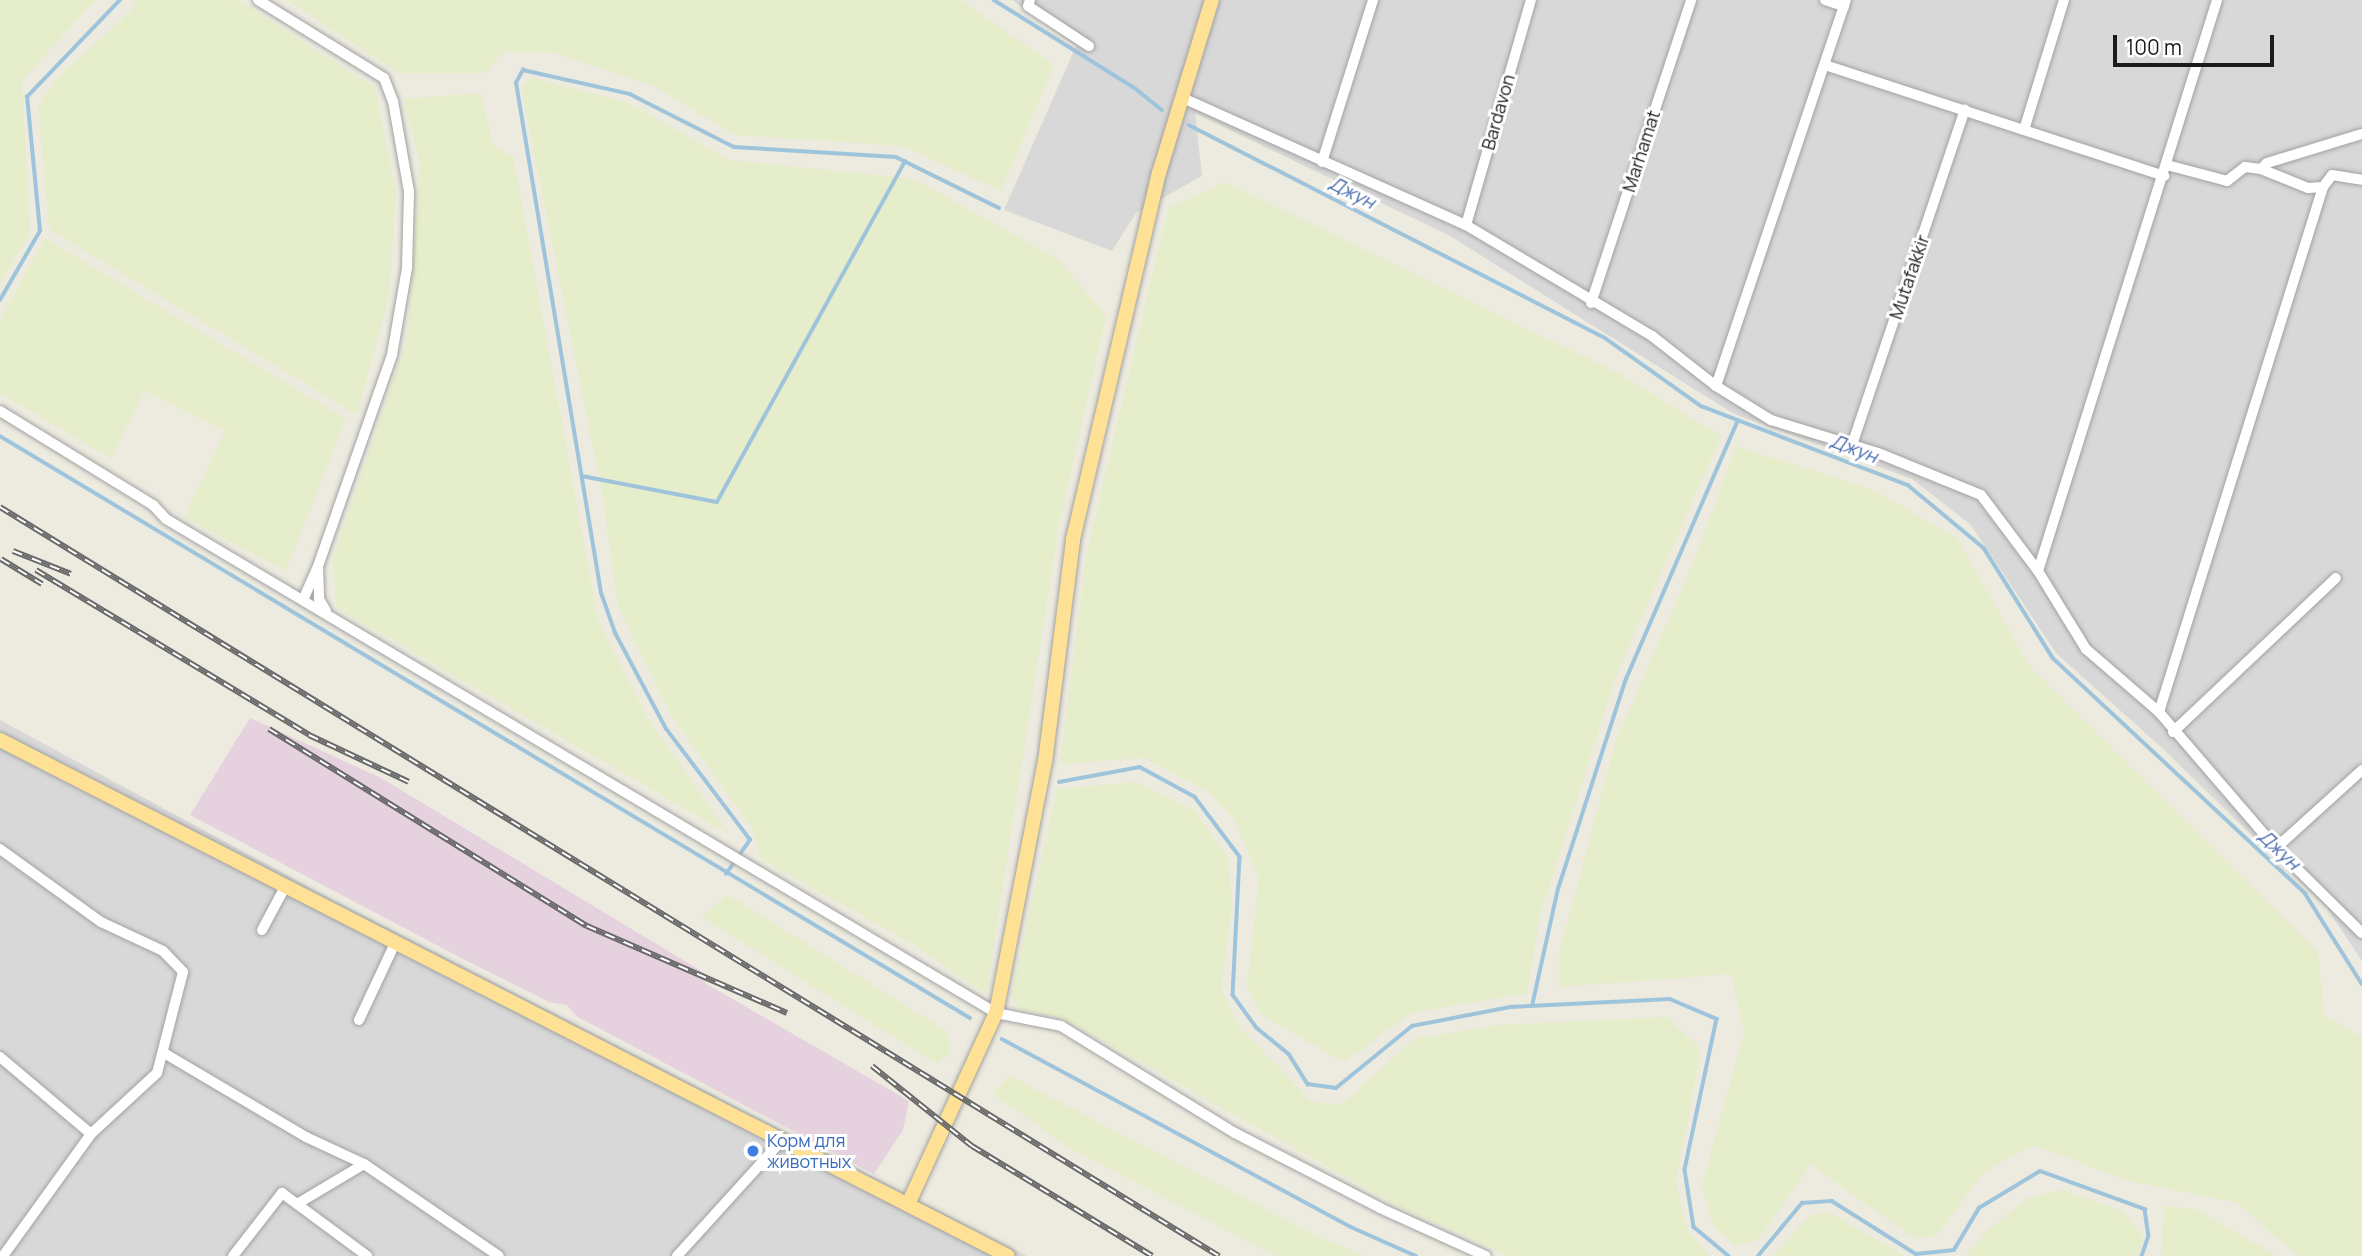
<!DOCTYPE html>
<html>
<head>
<meta charset="utf-8">
<style>
	body { margin:0 }
	#map { position:relative; width:2362px; height:1256px; overflow:hidden; background:#edebe0; font-family:Manrope,sans-serif }
	div>[style] { position:absolute }
	.residential>* { inset:0; background:#d9d8d8 }
	.industrial>* { inset:0; background:#e6d1df }
	.farmland>* { inset:0; background:#e5edca }
	.stream>* { height:3.5px; margin:-1.75px; padding:0 1.75px; transform-origin:1.75px; border-radius:1.75px; background:#9ec4dc }
	.roads { filter:drop-shadow(0 0 2px #a2a2a2) drop-shadow(0 0 2px #a2a2a2) }
	.minor>* { height:10px; margin:-5px; padding:0 5px; transform-origin:5px; border-radius:5px; background:#fff }
	.major>* { height:14px; margin:-7px; padding:0 7px; transform-origin:7px; border-radius:7px; background:#fee194 }
	.rail>* { height:6px; margin-top:-3px; transform-origin:0; background:repeating-linear-gradient(90deg,#fff 0 10px,#696969 0 20px); box-sizing:border-box; border-block:2px solid #696969 }
	.dots>* { width:19px; height:19px; translate:-50% -50%; box-sizing:border-box; border:4px solid #fff; border-radius:50% }
	span { translate:-50% -50%; white-space:nowrap; text-align:center; line-height:1.15; -webkit-text-stroke:6px #fff; paint-order:stroke }
	.street-label { font-size:18px; color:#1b1b1b }
	.shop-label { font-size:18px; color:#366cbe }
	.left { translate:0 -50%; text-align:left }
	.water-label { font-size:19px; color:#4669ab; font-style:italic }
	.scale { position:absolute; left:2113px; top:35px; width:161px; height:32px; box-sizing:border-box; border:4px solid #1b1b1b; border-top:0; padding-left:9px; font-size:21px; line-height:24px; white-space:nowrap; color:#1b1b1b; -webkit-text-stroke:5px #fff; paint-order:stroke }
</style>
</head>
<body>
<div id="map">
	<div class="residential">
		<div style="clip-path:polygon(1012px 0,2362px 0,2362px 961px,2326px 907px,2161px 747px,2056px 653px,1971px 525px,1912px 479px,1734px 414px,1450px 236px,1195px 113px,1202px 176px,1136px 213px,1112px 251px,1004px 210px,1076px 46px)"></div>
		<div style="clip-path:polygon(0 720px,322px 894px,1027px 1256px,0 1256px)"></div>
	</div>
	<div class="industrial">
		<div style="clip-path:polygon(250px 718px,381px 778px,708px 975px,705px 983px,909px 1101px,903px 1130px,874px 1174px,576px 1016px,567px 1005px,549px 1002px,463px 959px,190px 815px)"></div>
	</div>
	<div class="farmland">
		<div style="clip-path:polygon(0 0,95px 0,22px 81px,30px 233px,0 283px)"></div>
		<div style="clip-path:polygon(137px 0,238px 0,375px 88px,396px 192px,389px 296px,357px 415px,49px 229px,38px 107px,57px 78px,129px 13px)"></div>
		<div style="clip-path:polygon(287px 0,960px 0,1054px 65px,1001px 191px,903px 146px,735px 135px,654px 86px,555px 53px,503px 52px,486px 73px,399px 73px)"></div>
		<div style="clip-path:polygon(531px 77px,628px 103px,730px 160px,914px 179px,1059px 260px,1106px 316px,1059px 525px,986px 994px,914px 945px,760px 858px,753px 829px,670px 714px,618px 606px,602px 492px,521px 88px)"></div>
		<div style="clip-path:polygon(481px 93px,493px 147px,513px 156px,598px 620px,647px 717px,729px 834px,337px 608px,332px 562px,408px 336px,420px 162px,404px 99px)"></div>
		<div style="clip-path:polygon(1225px 182px,1618px 373px,1721px 436px,1616px 676px,1540px 916px,1527px 993px,1411px 1013px,1344px 1063px,1261px 1014px,1247px 987px,1259px 879px,1235px 821px,1209px 792px,1144px 758px,1060px 764px,1087px 552px,1168px 208px)"></div>
		<div style="clip-path:polygon(45px 238px,346px 419px,286px 571px,184px 517px,225px 431px,144px 391px,111px 458px,0 393px,0 320px)"></div>
		<div style="clip-path:polygon(1736px 446px,1875px 491px,1957px 538px,2029px 666px,2318px 952px,2324px 1014px,2362px 1038px,2362px 1256px,2297px 1256px,2238px 1203px,2125px 1180px,2033px 1145px,1984px 1172px,1935px 1237px,1913px 1238px,1811px 1164px,1758px 1240px,1734px 1245px,1713px 1225px,1702px 1185px,1744px 1033px,1731px 974px,1559px 987px,1559px 954px,1616px 740px,1694px 561px)"></div>
		<div style="clip-path:polygon(1137px 782px,1194px 810px,1228px 857px,1232px 905px,1221px 989px,1240px 1028px,1312px 1102px,1342px 1104px,1414px 1039px,1499px 1025px,1667px 1017px,1701px 1050px,1676px 1181px,1687px 1229px,1710px 1256px,1510px 1256px,1397px 1206px,1064px 1019px,1019px 1009px,1011px 995px,1057px 789px)"></div>
		<div style="clip-path:polygon(728px 895px,948px 1032px,950px 1053px,937px 1064px,702px 917px)"></div>
		<div style="clip-path:polygon(1010px 1076px,1317px 1236px,1364px 1256px,1277px 1256px,1071px 1149px,993px 1094px)"></div>
		<div style="clip-path:polygon(2062px 1190px,2122px 1211px,2144px 1238px,2137px 1256px,1965px 1256px,1987px 1231px,2028px 1198px)"></div>
		<div style="clip-path:polygon(2164px 1206px,2195px 1209px,2277px 1256px,2161px 1256px)"></div>
		<div style="clip-path:polygon(1828px 1212px,1905px 1256px,1773px 1256px,1810px 1215px)"></div>
	</div>
	<div class="stream">
		<div style="left:994px;top:0;width:166px;rotate:32deg"></div>
		<div style="left:1135px;top:88px;width:35px;rotate:39deg"></div>
		<div style="left:1189px;top:125px;width:467px;rotate:27.1deg"></div>
		<div style="left:1605px;top:338px;width:118px;rotate:35.3deg"></div>
		<div style="left:1701px;top:406px;width:222px;rotate:20.9deg"></div>
		<div style="left:1908px;top:485px;width:99px;rotate:39.7deg"></div>
		<div style="left:1984px;top:548px;width:130px;rotate:57.9deg"></div>
		<div style="left:2053px;top:658px;width:345px;rotate:43deg"></div>
		<div style="left:2305px;top:893px;width:107px;rotate:57.9deg"></div>
		<div style="left:0;top:300px;width:80px;rotate:-59.9deg"></div>
		<div style="left:40px;top:231px;width:135px;rotate:-95.5deg"></div>
		<div style="left:27px;top:97px;width:134px;rotate:-46.2deg"></div>
		<div style="left:0;top:436px;width:1131px;rotate:30.96deg"></div>
		<div style="left:582px;top:476px;width:137px;rotate:10.9deg"></div>
		<div style="left:717px;top:502px;width:389px;rotate:-61.1deg"></div>
		<div style="left:1059px;top:782px;width:82px;rotate:-10.5deg"></div>
		<div style="left:1140px;top:767px;width:63px;rotate:28.6deg"></div>
		<div style="left:1195px;top:797px;width:75px;rotate:53.1deg"></div>
		<div style="left:1240px;top:857px;width:138px;rotate:92.9deg"></div>
		<div style="left:1233px;top:995px;width:41px;rotate:54deg"></div>
		<div style="left:1257px;top:1028px;width:41px;rotate:39.1deg"></div>
		<div style="left:1289px;top:1054px;width:36px;rotate:58deg"></div>
		<div style="left:1308px;top:1084px;width:28px;rotate:8deg"></div>
		<div style="left:1336px;top:1088px;width:98px;rotate:-39.2deg"></div>
		<div style="left:1412px;top:1026px;width:101px;rotate:-10.9deg"></div>
		<div style="left:1511px;top:1007px;width:159px;rotate:-2.9deg"></div>
		<div style="left:1670px;top:999px;width:51px;rotate:23.1deg"></div>
		<div style="left:1717px;top:1019px;width:154px;rotate:102deg"></div>
		<div style="left:1685px;top:1170px;width:58px;rotate:81deg"></div>
		<div style="left:1694px;top:1227px;width:45px;rotate:39.6deg"></div>
		<div style="left:726px;top:874px;width:42px;rotate:-54.8deg"></div>
		<div style="left:750px;top:840px;width:139px;rotate:-127.1deg"></div>
		<div style="left:666px;top:729px;width:109px;rotate:-118deg"></div>
		<div style="left:615px;top:633px;width:42px;rotate:-109.3deg"></div>
		<div style="left:601px;top:593px;width:517px;rotate:-99.46deg"></div>
		<div style="left:516px;top:83px;width:15px;rotate:-62deg"></div>
		<div style="left:523px;top:70px;width:110px;rotate:12.6deg"></div>
		<div style="left:630px;top:94px;width:117px;rotate:27deg"></div>
		<div style="left:734px;top:147px;width:162px;rotate:3.5deg"></div>
		<div style="left:896px;top:157px;width:115px;rotate:26.3deg"></div>
		<div style="left:1532px;top:1006px;width:120px;rotate:-77.5deg"></div>
		<div style="left:1558px;top:889px;width:221px;rotate:-72.1deg"></div>
		<div style="left:1626px;top:679px;width:280px;rotate:-66.6deg"></div>
		<div style="left:1002px;top:1039px;width:396px;rotate:28.3deg"></div>
		<div style="left:1351px;top:1227px;width:71px;rotate:24deg"></div>
		<div style="left:1758px;top:1256px;width:69px;rotate:-50.3deg"></div>
		<div style="left:1802px;top:1203px;width:30px;rotate:-4deg"></div>
		<div style="left:1832px;top:1201px;width:99px;rotate:32.2deg"></div>
		<div style="left:1916px;top:1254px;width:38px;rotate:-6deg"></div>
		<div style="left:1954px;top:1250px;width:49px;rotate:-59.2deg"></div>
		<div style="left:1979px;top:1208px;width:71px;rotate:-31.2deg"></div>
		<div style="left:2040px;top:1171px;width:112px;rotate:19.9deg"></div>
		<div style="left:2145px;top:1209px;width:27px;rotate:82deg"></div>
		<div style="left:2149px;top:1236px;width:21px;rotate:109deg"></div>
	</div>
	<div class="roads">
		<div class="minor">
			<div style="left:258px;top:0;width:148px;rotate:31.8deg"></div>
			<div style="left:384px;top:78px;width:25px;rotate:69deg"></div>
			<div style="left:393px;top:101px;width:92px;rotate:80deg"></div>
			<div style="left:409px;top:192px;width:76px;rotate:91.5deg"></div>
			<div style="left:407px;top:268px;width:88px;rotate:99.8deg"></div>
			<div style="left:392px;top:355px;width:224px;rotate:109.3deg"></div>
			<div style="left:318px;top:566px;width:33px;rotate:88deg"></div>
			<div style="left:319px;top:599px;width:14px;rotate:60deg"></div>
			<div style="left:1030px;top:0;width:6px;rotate:108deg"></div>
			<div style="left:1028px;top:6px;width:73px;rotate:33.3deg"></div>
			<div style="left:1825px;top:0;width:20px;rotate:18deg"></div>
			<div style="left:1825px;top:65px;width:357px;rotate:18.1deg"></div>
			<div style="left:1183px;top:98px;width:310px;rotate:24.2deg"></div>
			<div style="left:1466px;top:225px;width:217px;rotate:30.8deg"></div>
			<div style="left:1652px;top:336px;width:81px;rotate:38deg"></div>
			<div style="left:1716px;top:386px;width:65px;rotate:31.7deg"></div>
			<div style="left:1771px;top:420px;width:112px;rotate:17.1deg"></div>
			<div style="left:1878px;top:453px;width:111px;rotate:22.2deg"></div>
			<div style="left:1981px;top:495px;width:95px;rotate:53.1deg"></div>
			<div style="left:2038px;top:571px;width:92px;rotate:58.4deg"></div>
			<div style="left:2086px;top:649px;width:96px;rotate:40.8deg"></div>
			<div style="left:2159px;top:712px;width:179px;rotate:49.3deg"></div>
			<div style="left:2276px;top:848px;width:121px;rotate:44.7deg"></div>
			<div style="left:2024px;top:130px;width:136px;rotate:-72.9deg"></div>
			<div style="left:1322px;top:162px;width:170px;rotate:-72.5deg"></div>
			<div style="left:2167px;top:165px;width:62px;rotate:14.9deg"></div>
			<div style="left:2227px;top:181px;width:23px;rotate:-38deg"></div>
			<div style="left:2245px;top:167px;width:16px;rotate:7deg"></div>
			<div style="left:2261px;top:169px;width:51px;rotate:22deg"></div>
			<div style="left:2308px;top:188px;width:15px;rotate:-4deg"></div>
			<div style="left:2323px;top:187px;width:15px;rotate:-53deg"></div>
			<div style="left:2332px;top:175px;width:30px;rotate:9deg"></div>
			<div style="left:2261px;top:169px;width:8px;rotate:-45deg"></div>
			<div style="left:2267px;top:163px;width:99px;rotate:-17deg"></div>
			<div style="left:1466px;top:225px;width:234px;rotate:-73.9deg"></div>
			<div style="left:1591px;top:303px;width:319px;rotate:-71.7deg"></div>
			<div style="left:1716px;top:386px;width:407px;rotate:-71.4deg"></div>
			<div style="left:0;top:411px;width:180px;rotate:31.6deg"></div>
			<div style="left:153px;top:505px;width:19px;rotate:47deg"></div>
			<div style="left:166px;top:519px;width:966px;rotate:30.76deg"></div>
			<div style="left:996px;top:1013px;width:66px;rotate:11.3deg"></div>
			<div style="left:1061px;top:1026px;width:204px;rotate:31.6deg"></div>
			<div style="left:1235px;top:1133px;width:163px;rotate:27.3deg"></div>
			<div style="left:1380px;top:1208px;width:116px;rotate:24.4deg"></div>
			<div style="left:1852px;top:445px;width:354px;rotate:-71.4deg"></div>
			<div style="left:2038px;top:571px;width:598px;rotate:-72.59deg"></div>
			<div style="left:303px;top:600px;width:35px;rotate:-66deg"></div>
			<div style="left:2159px;top:712px;width:550px;rotate:-72.65deg"></div>
			<div style="left:2173px;top:732px;width:224px;rotate:-43.4deg"></div>
			<div style="left:2276px;top:848px;width:116px;rotate:-42.2deg"></div>
			<div style="left:0;top:849px;width:125px;rotate:35.9deg"></div>
			<div style="left:101px;top:922px;width:68px;rotate:25.1deg"></div>
			<div style="left:163px;top:951px;width:29px;rotate:46deg"></div>
			<div style="left:183px;top:972px;width:104px;rotate:104.4deg"></div>
			<div style="left:157px;top:1073px;width:90px;rotate:137.3deg"></div>
			<div style="left:91px;top:1134px;width:150px;rotate:125.8deg"></div>
			<div style="left:262px;top:930px;width:49px;rotate:-61.9deg"></div>
			<div style="left:359px;top:1020px;width:85px;rotate:-64.9deg"></div>
			<div style="left:164px;top:1053px;width:165px;rotate:30.6deg"></div>
			<div style="left:306px;top:1137px;width:64px;rotate:25deg"></div>
			<div style="left:364px;top:1164px;width:163px;rotate:34.3deg"></div>
			<div style="left:0;top:1057px;width:119px;rotate:40.2deg"></div>
			<div style="left:297px;top:1204px;width:78px;rotate:-30.8deg"></div>
			<div style="left:233px;top:1256px;width:80px;rotate:-52.1deg"></div>
			<div style="left:282px;top:1193px;width:106px;rotate:36.5deg"></div>
			<div style="left:677px;top:1256px;width:156px;rotate:-47.8deg"></div>
		</div>
		<div class="major">
			<div style="left:0;top:740px;width:1132px;rotate:27.11deg"></div>
			<div style="left:909px;top:1202px;width:208px;rotate:-65.3deg"></div>
			<div style="left:996px;top:1013px;width:256px;rotate:-79deg"></div>
			<div style="left:1045px;top:762px;width:225px;rotate:-82.8deg"></div>
			<div style="left:1073px;top:539px;width:376px;rotate:-76.8deg"></div>
			<div style="left:1159px;top:173px;width:181px;rotate:-73deg"></div>
		</div>
	</div>
	<div class="rail">
		<div style="left:0;top:507px;width:1431px;rotate:31.57deg"></div>
		<div style="left:13px;top:551px;width:62px;rotate:21.6deg"></div>
		<div style="left:1px;top:559px;width:48px;rotate:31.4deg"></div>
		<div style="left:36px;top:570px;width:319px;rotate:31.1deg"></div>
		<div style="left:309px;top:735px;width:110px;rotate:25.2deg"></div>
		<div style="left:269px;top:729px;width:374px;rotate:31.8deg"></div>
		<div style="left:587px;top:926px;width:218px;rotate:23.5deg"></div>
		<div style="left:872px;top:1066px;width:128px;rotate:38.7deg"></div>
		<div style="left:972px;top:1146px;width:211px;rotate:31.4deg"></div>
	</div>
	<div class="dots">
		<div style="left:753px;top:1151px;background:#3f7fe0"></div>
	</div>
	<div class="street-label">
		<span style="left:1498px;top:112px;rotate:-74deg">Bardavon</span>
		<span style="left:1641px;top:151px;rotate:-72deg">Marhamat</span>
		<span style="left:1909px;top:277px;rotate:-71deg">Mutafakkir</span>
	</div>
	<div class="shop-label">
		<span class="left" style="left:767px;top:1151px">Корм для<br>животных</span>
	</div>
	<div class="water-label">
		<span style="left:1352px;top:193px;rotate:27deg">Джун</span>
		<span style="left:1854px;top:449px;rotate:21deg">Джун</span>
		<span style="left:2279px;top:850px;rotate:43deg">Джун</span>
	</div>
	<div class="scale">100 m</div>
</div>
</body>
</html>
